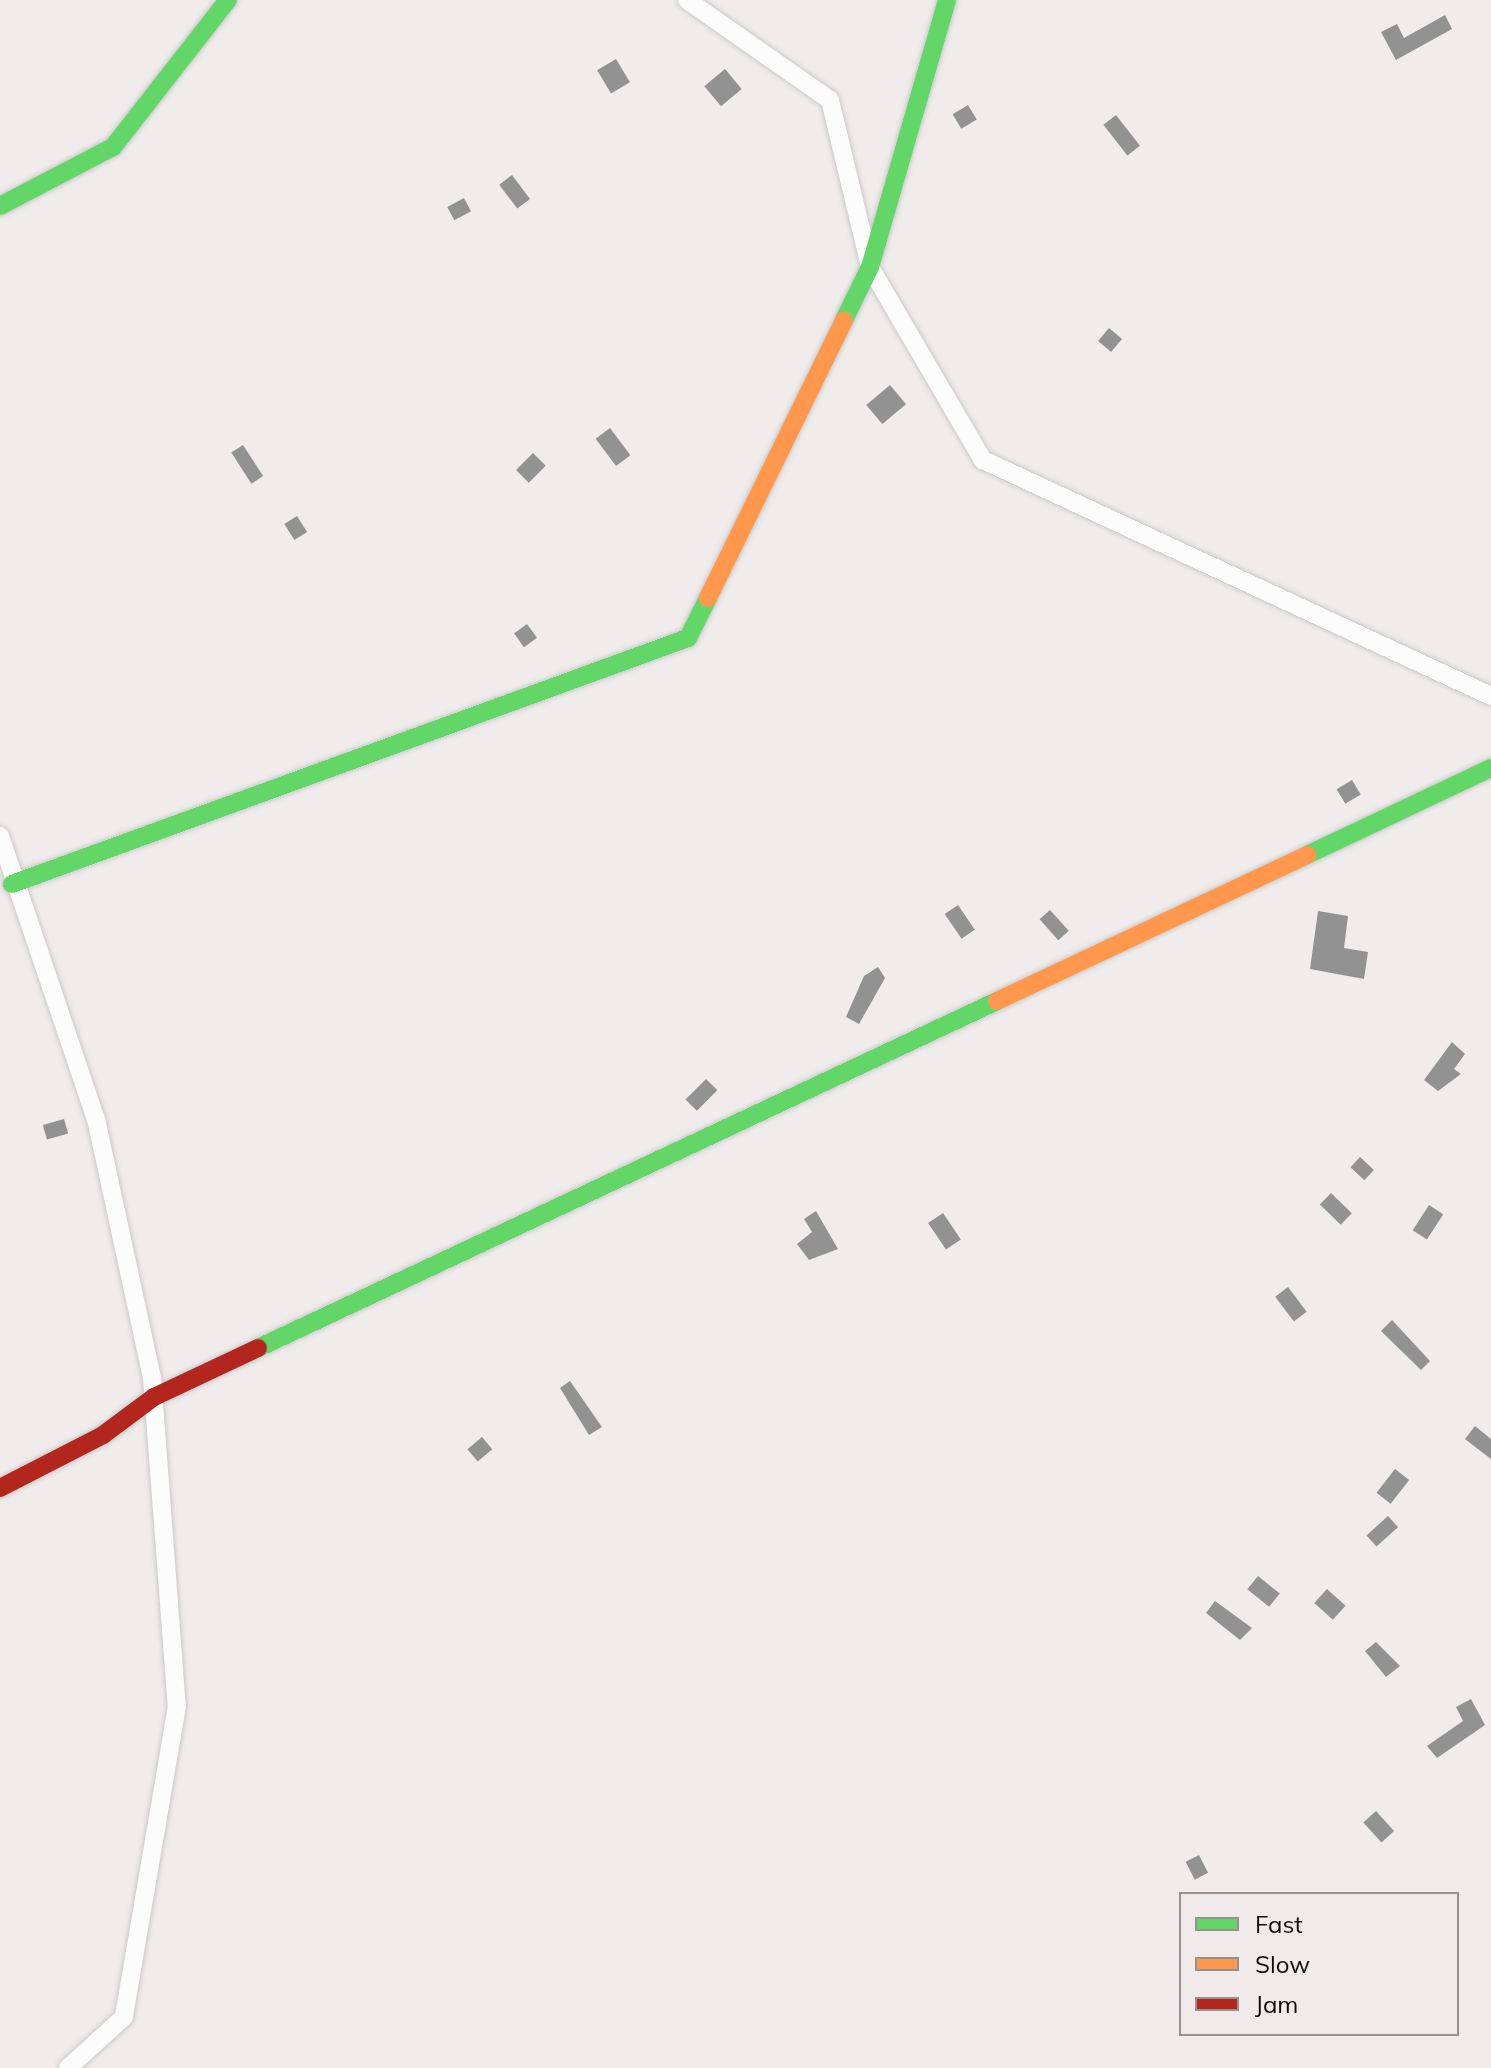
<!DOCTYPE html>
<html>
<head>
<meta charset="utf-8">
<style>
	body { margin:0 }
	#map { position:relative; width:1491px; height:2068px; overflow:hidden; background:#efeceb; font-family:Mulish,sans-serif }
	div>[style] { position:absolute }
	.building>* { inset:0; background:#939292; transform-origin:0 0 }
	.roads { filter:drop-shadow(0 0 2px #ccc9c9) drop-shadow(0 0 2px #ccc9c9) }
	.street>* { height:18px; margin:-9px; padding:0 9px; transform-origin:9px; border-radius:9px; background:#fdfcfc }
	.fast>* { height:18px; margin:-9px; padding:0 9px; transform-origin:9px; border-radius:9px; background:#63d668 }
	.slow>* { height:18px; margin:-9px; padding:0 9px; transform-origin:9px; border-radius:9px; background:#ff974d }
	.jam>* { height:18px; margin:-9px; padding:0 9px; transform-origin:9px; border-radius:9px; background:#b3261e }
	span { translate:-50% -50%; white-space:nowrap; text-align:center; line-height:1.15; -webkit-text-stroke:8px #f0ebea; paint-order:stroke }
	.legend { position:absolute; left:1179px; top:1892px; width:280px; height:144px; box-sizing:border-box; background:#f0ebea; border:2px solid #969291; margin:0; padding:10px 14px; list-style:none; font-size:24px; color:#0e0c0c }
	.legend li { display:flex; align-items:center; gap:16px; height:40px }
	.legend b { width:40px; border:2px solid #969291 }
</style>
</head>
<body>
<div id="map">
	<div class="building">
		<div style="clip-path:polygon(1445px 15px,1452px 29px,1396px 60px,1381px 32px,1397px 24px,1404px 38px)"></div>
		<div style="left:616px;top:59px;width:27px;height:22px;rotate:59deg"></div>
		<div style="left:725px;top:69px;width:26px;height:27px;rotate:50deg"></div>
		<div style="left:968px;top:105px;width:17px;height:18px;rotate:59deg"></div>
		<div style="left:1116px;top:115px;width:39px;height:16px;rotate:52deg"></div>
		<div style="left:512px;top:175px;width:30px;height:16px;rotate:53deg"></div>
		<div style="left:464px;top:198px;width:15px;height:19px;rotate:62deg"></div>
		<div style="left:1109px;top:328px;width:17px;height:17px;rotate:40deg"></div>
		<div style="left:890px;top:385px;width:25px;height:31px;rotate:50deg"></div>
		<div style="left:610px;top:428px;width:34px;height:18px;rotate:53deg"></div>
		<div style="left:243px;top:445px;width:37px;height:14px;rotate:57deg"></div>
		<div style="left:533px;top:453px;width:18px;height:24px;rotate:45deg"></div>
		<div style="left:297px;top:516px;width:19px;height:15px;rotate:58deg"></div>
		<div style="left:527px;top:624px;width:17px;height:16px;rotate:54deg"></div>
		<div style="left:1352px;top:780px;width:17px;height:18px;rotate:59deg"></div>
		<div style="left:958px;top:905px;width:30px;height:16px;rotate:56deg"></div>
		<div style="left:1050px;top:910px;width:28px;height:14px;rotate:48deg"></div>
		<div style="clip-path:polygon(1318px 911px,1348px 916px,1344px 948px,1368px 952px,1364px 979px,1310px 969px)"></div>
		<div style="clip-path:polygon(878px 967px,885px 978px,859px 1024px,846px 1017px,864px 976px)"></div>
		<div style="clip-path:polygon(1452px 1042px,1465px 1054px,1454px 1069px,1461px 1074px,1438px 1091px,1424px 1080px)"></div>
		<div style="left:706px;top:1079px;width:16px;height:29px;rotate:45deg"></div>
		<div style="left:64px;top:1119px;width:15px;height:22px;rotate:74deg"></div>
		<div style="left:1360px;top:1157px;width:19px;height:14px;rotate:43deg"></div>
		<div style="left:1331px;top:1193px;width:29px;height:16px;rotate:44deg"></div>
		<div style="left:1429px;top:1205px;width:17px;height:30px;rotate:33deg"></div>
		<div style="clip-path:polygon(816px 1211px,838px 1249px,809px 1260px,797px 1244px,812px 1232px,804px 1219px)"></div>
		<div style="left:943px;top:1213px;width:32px;height:18px;rotate:56deg"></div>
		<div style="left:1288px;top:1287px;width:31px;height:16px;rotate:53deg"></div>
		<div style="clip-path:polygon(1392px 1320px,1430px 1361px,1421px 1370px,1381px 1331px)"></div>
		<div style="clip-path:polygon(570px 1381px,602px 1427px,589px 1435px,560px 1388px)"></div>
		<div style="clip-path:polygon(1475px 1426px,1491px 1439px,1491px 1459px,1465px 1439px)"></div>
		<div style="left:482px;top:1437px;width:16px;height:19px;rotate:50deg"></div>
		<div style="left:1395px;top:1469px;width:18px;height:30px;rotate:38deg"></div>
		<div style="left:1388px;top:1516px;width:15px;height:29px;rotate:48deg"></div>
		<div style="left:1258px;top:1576px;width:28px;height:17px;rotate:39deg"></div>
		<div style="left:1327px;top:1589px;width:25px;height:19px;rotate:42deg"></div>
		<div style="clip-path:polygon(1215px 1601px,1252px 1628px,1240px 1640px,1206px 1613px)"></div>
		<div style="clip-path:polygon(1376px 1642px,1400px 1666px,1386px 1677px,1365px 1651px)"></div>
		<div style="clip-path:polygon(1471px 1699px,1485px 1725px,1437px 1758px,1427px 1746px,1463px 1721px,1456px 1707px)"></div>
		<div style="left:1376px;top:1811px;width:27px;height:17px;rotate:48deg"></div>
		<div style="left:1199px;top:1855px;width:20px;height:15px;rotate:63deg"></div>
	</div>
	<div class="roads">
		<div class="street">
			<div style="left:687px;top:0;width:174px;rotate:35deg"></div>
			<div style="left:830px;top:100px;width:172px;rotate:76.5deg"></div>
			<div style="left:870px;top:267px;width:224px;rotate:59.7deg"></div>
			<div style="left:983px;top:460px;width:560px;rotate:24.92deg"></div>
			<div style="left:0;top:836px;width:299px;rotate:71.3deg"></div>
			<div style="left:96px;top:1119px;width:264px;rotate:77.8deg"></div>
			<div style="left:152px;top:1377px;width:330px;rotate:85.7deg"></div>
			<div style="left:177px;top:1706px;width:315px;rotate:99.7deg"></div>
			<div style="left:124px;top:2017px;width:76px;rotate:137.7deg"></div>
		</div>
		<div class="fast">
			<div style="left:0;top:206px;width:127px;rotate:-27.6deg"></div>
			<div style="left:113px;top:147px;width:187px;rotate:-52deg"></div>
			<div style="left:844px;top:320px;width:59px;rotate:-63.9deg"></div>
			<div style="left:870px;top:267px;width:278px;rotate:-73.9deg"></div>
			<div style="left:1307px;top:855px;width:204px;rotate:-25.3deg"></div>
			<div style="left:12px;top:884px;width:719px;rotate:-20deg"></div>
			<div style="left:688px;top:638px;width:45px;rotate:-63.4deg"></div>
			<div style="left:258px;top:1348px;width:816px;rotate:-25.15deg"></div>
		</div>
		<div class="slow">
			<div style="left:708px;top:598px;width:309px;rotate:-63.9deg"></div>
			<div style="left:997px;top:1001px;width:343px;rotate:-25.2deg"></div>
		</div>
		<div class="jam">
			<div style="left:0;top:1488px;width:116px;rotate:-27.2deg"></div>
			<div style="left:103px;top:1435px;width:64px;rotate:-36.7deg"></div>
			<div style="left:154px;top:1397px;width:115px;rotate:-25.2deg"></div>
		</div>
	</div>
	<ul class="legend">
	<li><b style="height:10px;background:#63d668"></b>Fast</li>
	<li><b style="height:10px;background:#ff974d"></b>Slow</li>
	<li><b style="height:10px;background:#b3261e"></b>Jam</li>
	</ul>
</div>
</body>
</html>
